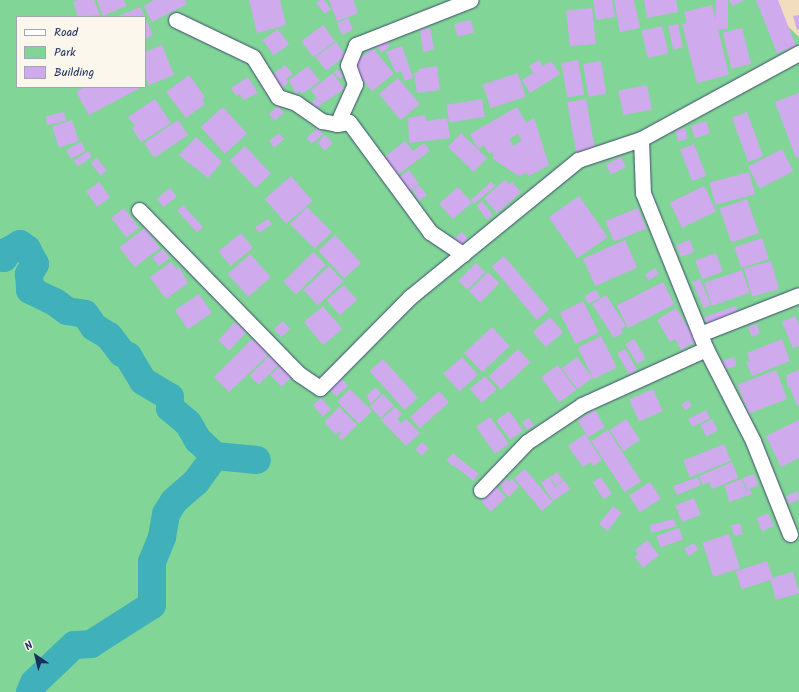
<!DOCTYPE html>
<html>
<head>
<meta charset="utf-8">
<style>
	body { margin:0 }
	#map { position:relative; width:799px; height:692px; overflow:hidden; background:#f3ddbf; font-family:Kalam,sans-serif }
	div>[style] { position:absolute }
	.green>* { inset:0; background:#81d597 }
	.river>* { height:28px; margin:-14px; padding:0 14px; transform-origin:14px; border-radius:14px; background:#40b0ba }
	.building>* { inset:0; background:#cfabee; transform-origin:0 0 }
	.roads { filter:drop-shadow(0 0 1px #3b496d) drop-shadow(0 0 1px #3b496d) }
	.street>* { height:15px; margin:-7.5px; padding:0 7.5px; transform-origin:7.5px; border-radius:7.5px; background:#fff }
	span { translate:-50% -50%; white-space:nowrap; text-align:center; line-height:1.15; -webkit-text-stroke:3px #fbf7ec; paint-order:stroke }
	.legend { position:absolute; left:16px; top:16px; width:130px; height:72px; box-sizing:border-box; background:#fbf7ec; border:1px solid #a1a7b3; margin:0; padding:5px 7px; list-style:none; font-size:12px; color:#1b2f5e }
	.legend li { display:flex; align-items:center; gap:8px; height:20px }
	.legend b { width:20px; border:1px solid #a1a7b3 }
	.north { position:absolute; left:16px; top:636px; width:40px; height:40px; -webkit-text-stroke:3px #fbf7ec; paint-order:stroke; rotate:325deg; font-size:11px; font-weight:700; line-height:16px; text-align:center; color:#1b2f5e }
	.north::after { content:''; display:block; margin:auto; width:14px; height:18px; background:#1b2f5e; clip-path:polygon(50% 0,100% 100%,50% 72%,0 100%) }
</style>
</head>
<body>
<div id="map">
	<div class="green">
		<div style="clip-path:polygon(evenodd,0 0,761px 0,799px 37px,799px 692px,0 692px,0 0,17px 17px,145px 17px,145px 87px,17px 87px,17px 17px)"></div>
	</div>
	<div class="river">
		<div style="left:0;top:256px;width:4px;rotate:27deg"></div>
		<div style="left:4px;top:258px;width:8px;rotate:-60deg"></div>
		<div style="left:8px;top:251px;width:14px;rotate:-30deg"></div>
		<div style="left:20px;top:244px;width:9px;rotate:36deg"></div>
		<div style="left:27px;top:249px;width:17px;rotate:62deg"></div>
		<div style="left:35px;top:264px;width:12px;rotate:121deg"></div>
		<div style="left:29px;top:274px;width:16px;rotate:86deg"></div>
		<div style="left:30px;top:290px;width:28px;rotate:26deg"></div>
		<div style="left:55px;top:302px;width:15px;rotate:37deg"></div>
		<div style="left:67px;top:311px;width:18px;rotate:9deg"></div>
		<div style="left:85px;top:314px;width:16px;rotate:55deg"></div>
		<div style="left:94px;top:327px;width:17px;rotate:31deg"></div>
		<div style="left:109px;top:336px;width:21px;rotate:53deg"></div>
		<div style="left:122px;top:353px;width:7px;rotate:27deg"></div>
		<div style="left:128px;top:356px;width:29px;rotate:59deg"></div>
		<div style="left:143px;top:381px;width:31px;rotate:31deg"></div>
		<div style="left:170px;top:397px;width:11px;rotate:90deg"></div>
		<div style="left:170px;top:408px;width:23px;rotate:40deg"></div>
		<div style="left:188px;top:423px;width:20px;rotate:60deg"></div>
		<div style="left:198px;top:440px;width:23px;rotate:43deg"></div>
		<div style="left:215px;top:456px;width:42px;rotate:5.4deg"></div>
		<div style="left:30px;top:692px;width:10px;rotate:-66deg"></div>
		<div style="left:34px;top:683px;width:55px;rotate:-43.5deg"></div>
		<div style="left:74px;top:645px;width:17px;rotate:-3deg"></div>
		<div style="left:91px;top:644px;width:72px;rotate:-32.6deg"></div>
		<div style="left:152px;top:605px;width:43px;rotate:-90deg"></div>
		<div style="left:152px;top:562px;width:27px;rotate:-68deg"></div>
		<div style="left:162px;top:537px;width:23px;rotate:-80deg"></div>
		<div style="left:166px;top:514px;width:15px;rotate:-58deg"></div>
		<div style="left:174px;top:501px;width:29px;rotate:-41deg"></div>
		<div style="left:196px;top:482px;width:32px;rotate:-54deg"></div>
	</div>
	<div class="building">
		<div style="clip-path:polygon(78px 0,94px 0,100px 15px,78px 17px,73px 2px)"></div>
		<div style="clip-path:polygon(97px 0,124px 0,126px 6px,103px 16px)"></div>
		<div style="clip-path:polygon(154px 0,185px 0,187px 4px,152px 22px,144px 6px)"></div>
		<div style="clip-path:polygon(249px 0,280px 0,286px 25px,257px 33px)"></div>
		<div style="clip-path:polygon(320px 0,324px 0,331px 9px,325px 14px,316px 3px)"></div>
		<div style="clip-path:polygon(329px 0,353px 0,358px 13px,337px 21px)"></div>
		<div style="clip-path:polygon(593px 0,612px 0,615px 17px,596px 20px)"></div>
		<div style="clip-path:polygon(614px 0,634px 0,640px 28px,620px 32px)"></div>
		<div style="clip-path:polygon(644px 0,676px 0,678px 12px,647px 18px)"></div>
		<div style="left:716px;top:0;width:12px;height:29px"></div>
		<div style="clip-path:polygon(729px 0,744px 0,733px 6px)"></div>
		<div style="clip-path:polygon(756px 0,778px 0,796px 46px,777px 53px)"></div>
		<div style="clip-path:polygon(712px 5px,729px 75px,697px 83px,682px 24px,687px 23px,684px 12px)"></div>
		<div style="clip-path:polygon(140px 7px,145px 17px,116px 17px)"></div>
		<div style="left:592px;top:8px;width:36px;height:26px;rotate:84deg"></div>
		<div style="clip-path:polygon(799px 15px,799px 29px,797px 30px,793px 16px)"></div>
		<div style="clip-path:polygon(145px 18px,153px 35px,145px 39px)"></div>
		<div style="left:348px;top:18px;width:13px;height:12px;rotate:67deg"></div>
		<div style="left:471px;top:20px;width:13px;height:17px;rotate:77deg"></div>
		<div style="left:678px;top:24px;width:24px;height:10px;rotate:78deg"></div>
		<div style="left:323px;top:25px;width:20px;height:27px;rotate:53deg"></div>
		<div style="left:662px;top:26px;width:28px;height:21px;rotate:77deg"></div>
		<div style="clip-path:polygon(430px 28px,434px 49px,423px 52px,420px 30px)"></div>
		<div style="left:742px;top:28px;width:37px;height:20px;rotate:76deg"></div>
		<div style="left:278px;top:29px;width:19px;height:19px;rotate:54deg"></div>
		<div style="left:385px;top:39px;width:9px;height:11px;rotate:54deg"></div>
		<div style="left:336px;top:42px;width:17px;height:25px;rotate:54deg"></div>
		<div style="clip-path:polygon(162px 45px,174px 75px,149px 85px,145px 75px,145px 52px)"></div>
		<div style="clip-path:polygon(402px 46px,413px 78px,405px 81px,401px 71px,396px 73px,386px 52px)"></div>
		<div style="left:373px;top:48px;width:33px;height:28px;rotate:51deg"></div>
		<div style="clip-path:polygon(539px 60px,543px 66px,551px 61px,560px 74px,530px 93px,522px 80px,533px 73px,529px 66px)"></div>
		<div style="left:578px;top:60px;width:35px;height:17px;rotate:80deg"></div>
		<div style="left:601px;top:61px;width:33px;height:18px;rotate:81deg"></div>
		<div style="clip-path:polygon(285px 65px,293px 74px,286px 79px,289px 82px,282px 88px,271px 76px)"></div>
		<div style="clip-path:polygon(308px 66px,320px 81px,302px 94px,300px 91px,296px 94px,289px 80px)"></div>
		<div style="clip-path:polygon(437px 66px,440px 90px,417px 93px,414px 73px,419px 72px,419px 69px)"></div>
		<div style="left:338px;top:69px;width:9px;height:5px;rotate:54deg"></div>
		<div style="clip-path:polygon(333px 73px,344px 89px,316px 108px,312px 102px,317px 98px,311px 90px)"></div>
		<div style="left:518px;top:73px;width:25px;height:37px;rotate:72deg"></div>
		<div style="clip-path:polygon(189px 75px,205px 97px,202px 99px,205px 104px,186px 118px,166px 92px)"></div>
		<div style="clip-path:polygon(248px 77px,258px 93px,243px 100px,240px 94px,236px 96px,231px 88px)"></div>
		<div style="left:398px;top:78px;width:34px;height:25px;rotate:50deg"></div>
		<div style="left:647px;top:85px;width:25px;height:29px;rotate:79deg"></div>
		<div style="clip-path:polygon(85px 87px,137px 87px,138px 89px,89px 115px,76px 92px)"></div>
		<div style="clip-path:polygon(799px 93px,799px 157px,796px 158px,775px 102px)"></div>
		<div style="clip-path:polygon(155px 99px,171px 123px,141px 142px,132px 128px,135px 126px,128px 117px)"></div>
		<div style="left:482px;top:99px;width:18px;height:36px;rotate:81deg"></div>
		<div style="left:586px;top:99px;width:50px;height:19px;rotate:80deg"></div>
		<div style="left:278px;top:106px;width:9px;height:12px;rotate:49deg"></div>
		<div style="left:223px;top:107px;width:36px;height:30px;rotate:48deg"></div>
		<div style="clip-path:polygon(evenodd,517px 107px,526px 123px,534px 118px,549px 165px,529px 176px,526px 173px,518px 176px,492px 158px,494px 156px,492px 152px,489px 154px,484px 145px,478px 149px,470px 134px,517px 107px,518px 134px,522px 140px,513px 146px,509px 139px,518px 134px)"></div>
		<div style="left:64px;top:112px;width:9px;height:19px;rotate:77deg"></div>
		<div style="left:747px;top:112px;width:47px;height:16px;rotate:70deg"></div>
		<div style="clip-path:polygon(425px 115px,426px 121px,447px 118px,450px 138px,409px 143px,408px 118px)"></div>
		<div style="left:72px;top:120px;width:22px;height:21px;rotate:72deg"></div>
		<div style="left:178px;top:120px;width:18px;height:41px;rotate:56deg"></div>
		<div style="left:706px;top:121px;width:13px;height:16px;rotate:72deg"></div>
		<div style="left:318px;top:128px;width:8px;height:15px;rotate:50deg"></div>
		<div style="left:685px;top:128px;width:11px;height:10px;rotate:75deg"></div>
		<div style="left:279px;top:133px;width:8px;height:13px;rotate:50deg"></div>
		<div style="left:461px;top:133px;width:36px;height:19px;rotate:44deg"></div>
		<div style="left:325px;top:135px;width:11px;height:11px;rotate:45deg"></div>
		<div style="clip-path:polygon(196px 137px,222px 162px,208px 178px,179px 155px)"></div>
		<div style="clip-path:polygon(405px 141px,413px 151px,424px 143px,430px 151px,396px 176px,383px 158px)"></div>
		<div style="left:81px;top:142px;width:10px;height:17px;rotate:61deg"></div>
		<div style="left:694px;top:144px;width:34px;height:15px;rotate:69deg"></div>
		<div style="left:245px;top:146px;width:38px;height:21px;rotate:47deg"></div>
		<div style="left:782px;top:149px;width:25px;height:38px;rotate:63deg"></div>
		<div style="left:88px;top:151px;width:7px;height:17px;rotate:56deg"></div>
		<div style="left:621px;top:157px;width:11px;height:17px;rotate:63deg"></div>
		<div style="left:97px;top:158px;width:16px;height:8px;rotate:52deg"></div>
		<div style="left:409px;top:170px;width:17px;height:14px;rotate:54deg"></div>
		<div style="left:749px;top:172px;width:23px;height:41px;rotate:75deg"></div>
		<div style="left:291px;top:176px;width:33px;height:35px;rotate:49deg"></div>
		<div style="clip-path:polygon(505px 180px,509px 184px,512px 182px,521px 192px,497px 213px,484px 198px)"></div>
		<div style="left:99px;top:182px;width:19px;height:16px;rotate:54deg"></div>
		<div style="clip-path:polygon(491px 182px,495px 186px,474px 204px,471px 200px)"></div>
		<div style="clip-path:polygon(419px 185px,427px 195px,419px 201px,412px 190px)"></div>
		<div style="left:704px;top:186px;width:28px;height:38px;rotate:64deg"></div>
		<div style="left:458px;top:187px;width:21px;height:25px;rotate:49deg"></div>
		<div style="left:170px;top:188px;width:11px;height:17px;rotate:52deg"></div>
		<div style="left:579px;top:196px;width:50px;height:37px;rotate:55deg"></div>
		<div style="left:747px;top:199px;width:36px;height:29px;rotate:71deg"></div>
		<div style="clip-path:polygon(482px 201px,493px 215px,487px 220px,477px 206px)"></div>
		<div style="left:183px;top:205px;width:30px;height:8px;rotate:48deg"></div>
		<div style="left:307px;top:207px;width:35px;height:24px;rotate:45deg"></div>
		<div style="left:124px;top:208px;width:25px;height:16px;rotate:53deg"></div>
		<div style="left:638px;top:208px;width:22px;height:35px;rotate:68deg"></div>
		<div style="clip-path:polygon(268px 219px,272px 224px,259px 233px,255px 227px)"></div>
		<div style="left:145px;top:228px;width:25px;height:32px;rotate:53deg"></div>
		<div style="left:462px;top:232px;width:9px;height:15px;rotate:49deg"></div>
		<div style="left:241px;top:233px;width:19px;height:29px;rotate:51deg"></div>
		<div style="left:335px;top:235px;width:38px;height:23px;rotate:47deg"></div>
		<div style="left:762px;top:238px;width:22px;height:29px;rotate:72deg"></div>
		<div style="left:625px;top:240px;width:30px;height:46px;rotate:66deg"></div>
		<div style="left:690px;top:240px;width:13px;height:14px;rotate:72deg"></div>
		<div style="left:163px;top:249px;width:11px;height:14px;rotate:52deg"></div>
		<div style="left:313px;top:252px;width:18px;height:42px;rotate:45deg"></div>
		<div style="left:716px;top:253px;width:20px;height:22px;rotate:70deg"></div>
		<div style="left:250px;top:254px;width:31px;height:30px;rotate:48deg"></div>
		<div style="left:504px;top:256px;width:70px;height:16px;rotate:50deg"></div>
		<div style="left:771px;top:261px;width:29px;height:28px;rotate:74deg"></div>
		<div style="clip-path:polygon(171px 262px,176px 269px,179px 267px,188px 283px,166px 299px,150px 277px)"></div>
		<div style="left:476px;top:263px;width:13px;height:25px;rotate:45deg"></div>
		<div style="left:329px;top:266px;width:21px;height:35px;rotate:47deg"></div>
		<div style="left:655px;top:268px;width:7px;height:12px;rotate:56deg"></div>
		<div style="left:742px;top:270px;width:24px;height:40px;rotate:71deg"></div>
		<div style="left:488px;top:272px;width:16px;height:27px;rotate:45deg"></div>
		<div style="left:700px;top:279px;width:28px;height:8px;rotate:67deg"></div>
		<div style="left:663px;top:282px;width:25px;height:52px;rotate:63deg"></div>
		<div style="left:344px;top:285px;width:20px;height:23px;rotate:49deg"></div>
		<div style="left:596px;top:290px;width:9px;height:13px;rotate:63deg"></div>
		<div style="left:199px;top:294px;width:23px;height:29px;rotate:56deg"></div>
		<div style="clip-path:polygon(606px 295px,626px 326px,621px 329px,623px 333px,614px 338px,592px 304px)"></div>
		<div style="left:583px;top:301px;width:35px;height:26px;rotate:63deg"></div>
		<div style="left:323px;top:306px;width:30px;height:25px;rotate:50deg"></div>
		<div style="clip-path:polygon(736px 306px,739px 314px,708px 326px,704px 317px)"></div>
		<div style="clip-path:polygon(676px 308px,696px 341px,681px 350px,675px 339px,670px 342px,657px 320px)"></div>
		<div style="clip-path:polygon(795px 316px,799px 325px,799px 346px,793px 348px,782px 322px)"></div>
		<div style="left:550px;top:317px;width:20px;height:23px;rotate:49deg"></div>
		<div style="left:283px;top:321px;width:11px;height:12px;rotate:49deg"></div>
		<div style="left:235px;top:322px;width:15px;height:25px;rotate:42deg"></div>
		<div style="clip-path:polygon(757px 324px,760px 333px,752px 337px,748px 327px)"></div>
		<div style="left:492px;top:327px;width:26px;height:38px;rotate:47deg"></div>
		<div style="left:601px;top:336px;width:35px;height:26px;rotate:63deg"></div>
		<div style="clip-path:polygon(258px 338px,269px 349px,265px 352px,268px 355px,229px 392px,214px 377px,252px 339px,254px 342px)"></div>
		<div style="left:634px;top:339px;width:23px;height:10px;rotate:59deg"></div>
		<div style="clip-path:polygon(782px 339px,790px 361px,752px 376px,746px 362px,750px 361px,747px 353px)"></div>
		<div style="left:518px;top:349px;width:18px;height:40px;rotate:47deg"></div>
		<div style="left:625px;top:349px;width:24px;height:9px;rotate:60deg"></div>
		<div style="left:270px;top:355px;width:13px;height:29px;rotate:45deg"></div>
		<div style="left:462px;top:357px;width:24px;height:25px;rotate:48deg"></div>
		<div style="left:577px;top:357px;width:26px;height:19px;rotate:53deg"></div>
		<div style="left:734px;top:357px;width:9px;height:12px;rotate:72deg"></div>
		<div style="left:383px;top:359px;width:52px;height:18px;rotate:48deg"></div>
		<div style="left:558px;top:365px;width:31px;height:21px;rotate:54deg"></div>
		<div style="left:280px;top:366px;width:16px;height:13px;rotate:47deg"></div>
		<div style="left:776px;top:370px;width:31px;height:41px;rotate:69deg"></div>
		<div style="clip-path:polygon(799px 370px,799px 405px,797px 406px,790px 387px,788px 388px,786px 375px)"></div>
		<div style="left:485px;top:376px;width:18px;height:20px;rotate:49deg"></div>
		<div style="left:340px;top:377px;width:12px;height:16px;rotate:48deg"></div>
		<div style="clip-path:polygon(376px 387px,381px 394px,370px 404px,367px 395px)"></div>
		<div style="left:350px;top:389px;width:31px;height:18px;rotate:45deg"></div>
		<div style="left:653px;top:389px;width:24px;height:26px;rotate:66deg"></div>
		<div style="left:439px;top:391px;width:15px;height:39px;rotate:48deg"></div>
		<div style="left:383px;top:394px;width:16px;height:18px;rotate:47deg"></div>
		<div style="left:321px;top:398px;width:15px;height:11px;rotate:48deg"></div>
		<div style="clip-path:polygon(688px 400px,692px 406px,685px 410px,681px 405px)"></div>
		<div style="clip-path:polygon(339px 407px,357px 425px,342px 440px,338px 437px,341px 433px,339px 431px,336px 435px,324px 422px)"></div>
		<div style="clip-path:polygon(395px 407px,402px 414px,397px 419px,401px 423px,406px 419px,420px 433px,406px 446px,381px 420px)"></div>
		<div style="left:595px;top:410px;width:20px;height:20px;rotate:60deg"></div>
		<div style="left:706px;top:410px;width:9px;height:20px;rotate:63deg"></div>
		<div style="left:509px;top:411px;width:24px;height:16px;rotate:54deg"></div>
		<div style="left:490px;top:417px;width:33px;height:17px;rotate:55deg"></div>
		<div style="left:529px;top:418px;width:9px;height:8px;rotate:58deg"></div>
		<div style="left:626px;top:419px;width:25px;height:20px;rotate:56deg"></div>
		<div style="left:712px;top:419px;width:13px;height:13px;rotate:63deg"></div>
		<div style="clip-path:polygon(799px 420px,799px 458px,781px 467px,766px 436px)"></div>
		<div style="left:608px;top:430px;width:61px;height:20px;rotate:57deg"></div>
		<div style="clip-path:polygon(585px 434px,602px 460px,593px 466px,591px 462px,583px 467px,568px 446px)"></div>
		<div style="left:422px;top:442px;width:9px;height:10px;rotate:41deg"></div>
		<div style="left:724px;top:444px;width:18px;height:44px;rotate:68deg"></div>
		<div style="left:453px;top:453px;width:9px;height:10px;rotate:41deg"></div>
		<div style="left:460px;top:459px;width:24px;height:9px;rotate:38deg"></div>
		<div style="clip-path:polygon(732px 462px,738px 478px,712px 489px,709px 482px,703px 485px,699px 476px)"></div>
		<div style="left:525px;top:469px;width:43px;height:14px;rotate:50deg"></div>
		<div style="left:557px;top:472px;width:10px;height:9px;rotate:53deg"></div>
		<div style="left:754px;top:474px;width:12px;height:12px;rotate:70deg"></div>
		<div style="clip-path:polygon(549px 477px,555px 487px,564px 480px,570px 489px,553px 501px,541px 483px)"></div>
		<div style="left:601px;top:477px;width:20px;height:10px;rotate:57deg"></div>
		<div style="clip-path:polygon(698px 477px,701px 485px,677px 495px,673px 486px)"></div>
		<div style="clip-path:polygon(506px 479px,509px 482px,512px 479px,519px 486px,509px 497px,501px 489px,503px 488px,500px 485px)"></div>
		<div style="left:742px;top:479px;width:12px;height:19px;rotate:70deg"></div>
		<div style="left:650px;top:482px;width:20px;height:25px;rotate:57deg"></div>
		<div style="left:496px;top:487px;width:14px;height:21px;rotate:45deg"></div>
		<div style="clip-path:polygon(750px 489px,752px 494px,729px 502px,728px 496px)"></div>
		<div style="clip-path:polygon(798px 491px,799px 500px,789px 504px,786px 496px)"></div>
		<div style="left:694px;top:498px;width:18px;height:20px;rotate:68deg"></div>
		<div style="left:613px;top:506px;width:11px;height:23px;rotate:38deg"></div>
		<div style="left:768px;top:513px;width:14px;height:13px;rotate:65deg"></div>
		<div style="left:674px;top:519px;width:8px;height:25px;rotate:76deg"></div>
		<div style="left:740px;top:523px;width:11px;height:9px;rotate:75deg"></div>
		<div style="left:679px;top:528px;width:12px;height:24px;rotate:70deg"></div>
		<div style="left:729px;top:534px;width:36px;height:28px;rotate:72deg"></div>
		<div style="clip-path:polygon(647px 540px,659px 555px,643px 568px,635px 557px,638px 554px,635px 550px)"></div>
		<div style="clip-path:polygon(694px 543px,698px 549px,689px 556px,684px 549px)"></div>
		<div style="left:767px;top:561px;width:19px;height:33px;rotate:72deg"></div>
		<div style="left:793px;top:572px;width:22px;height:24px;rotate:74deg"></div>
	</div>
	<div class="roads">
		<div class="street">
			<div style="left:176px;top:20px;width:85px;rotate:25.7deg"></div>
			<div style="left:253px;top:57px;width:47px;rotate:58deg"></div>
			<div style="left:278px;top:97px;width:19px;rotate:18deg"></div>
			<div style="left:296px;top:103px;width:32px;rotate:35deg"></div>
			<div style="left:322px;top:121px;width:15px;rotate:11deg"></div>
			<div style="left:337px;top:124px;width:12px;rotate:-9deg"></div>
			<div style="left:349px;top:122px;width:137px;rotate:53.6deg"></div>
			<div style="left:430px;top:232px;width:40px;rotate:34deg"></div>
			<div style="left:337px;top:124px;width:44px;rotate:-65.8deg"></div>
			<div style="left:355px;top:84px;width:20px;rotate:-110deg"></div>
			<div style="left:348px;top:65px;width:22px;rotate:-68deg"></div>
			<div style="left:356px;top:45px;width:123px;rotate:-21.5deg"></div>
			<div style="left:641px;top:139px;width:54px;rotate:87.9deg"></div>
			<div style="left:643px;top:193px;width:168px;rotate:68deg"></div>
			<div style="left:706px;top:349px;width:103px;rotate:62.9deg"></div>
			<div style="left:753px;top:441px;width:100px;rotate:68.3deg"></div>
			<div style="left:139px;top:210px;width:229px;rotate:45.7deg"></div>
			<div style="left:299px;top:374px;width:25px;rotate:34deg"></div>
			<div style="left:320px;top:388px;width:128px;rotate:-45.3deg"></div>
			<div style="left:410px;top:297px;width:217px;rotate:-39.2deg"></div>
			<div style="left:578px;top:160px;width:66px;rotate:-18.4deg"></div>
			<div style="left:641px;top:139px;width:180px;rotate:-28.6deg"></div>
			<div style="left:700px;top:334px;width:106px;rotate:-21.5deg"></div>
			<div style="left:481px;top:490px;width:66px;rotate:-46.2deg"></div>
			<div style="left:527px;top:442px;width:66px;rotate:-33.9deg"></div>
			<div style="left:582px;top:405px;width:136px;rotate:-24.3deg"></div>
		</div>
	</div>
	<ul class="legend">
	<li><b style="height:5px;background:#fff"></b>Road</li>
	<li><b style="height:11px;background:#81d597"></b>Park</li>
	<li><b style="height:11px;background:#cfabee"></b>Building</li>
	</ul>
	<div class="north">N</div>
</div>
</body>
</html>
